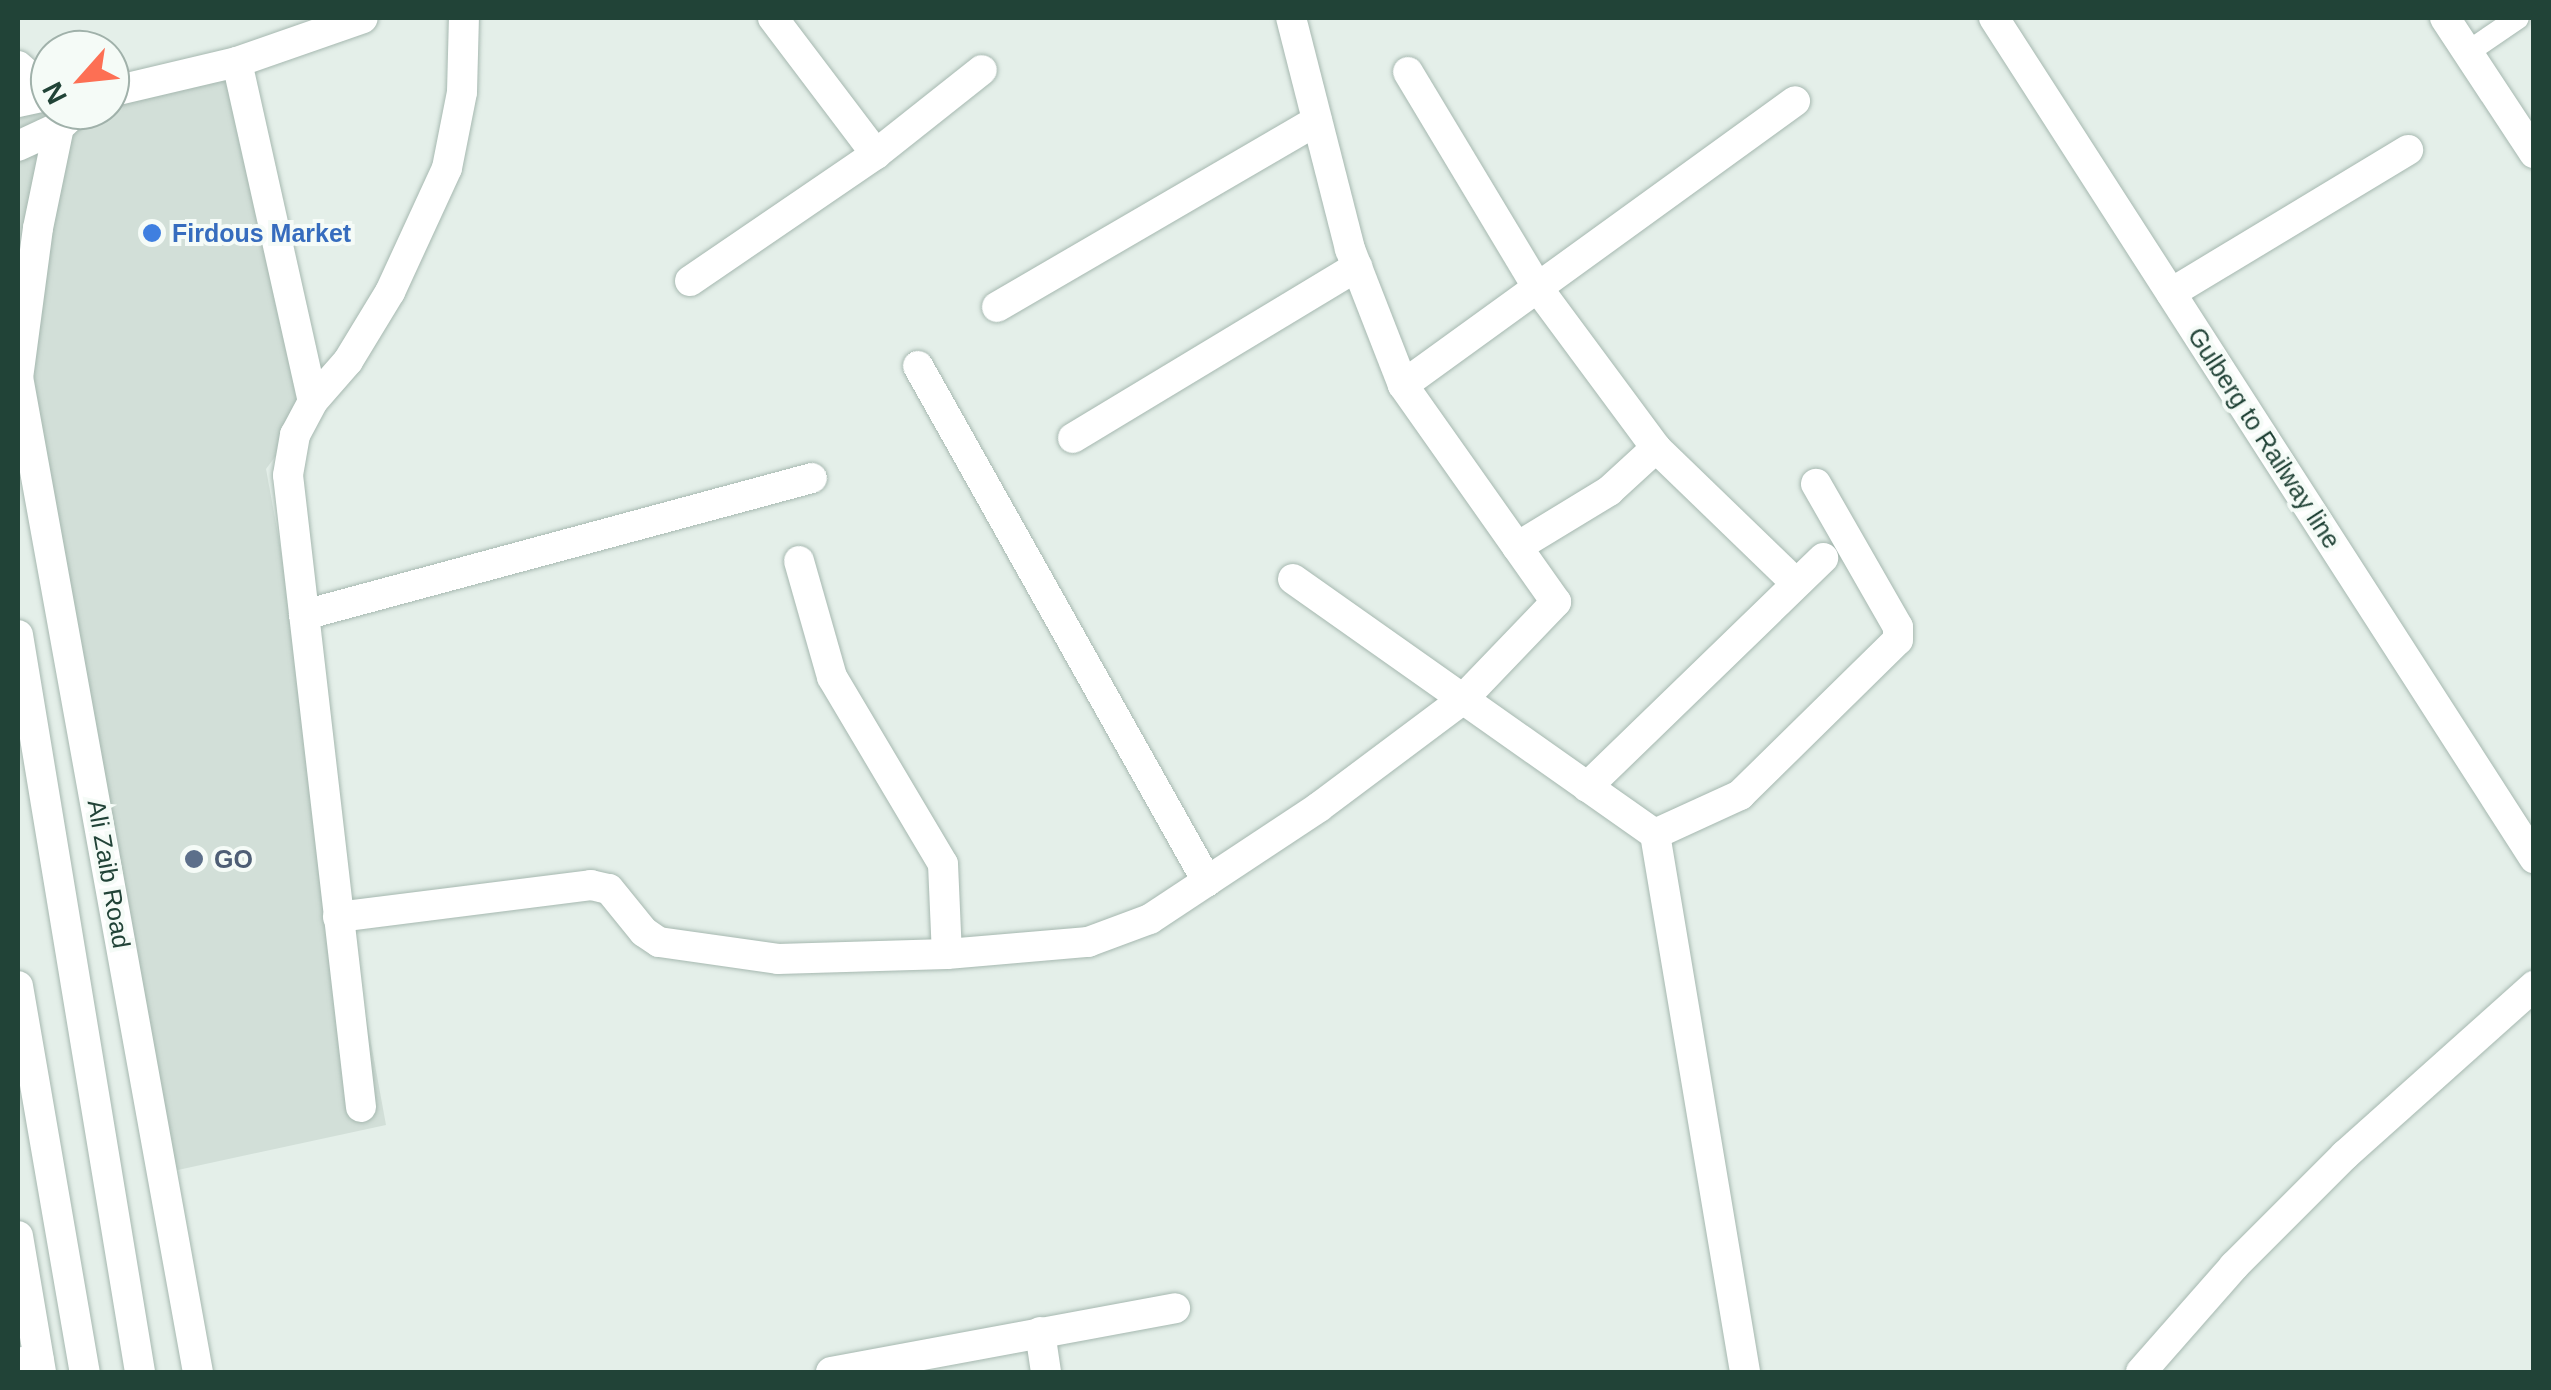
<!DOCTYPE html>
<html>
<head>
<meta charset="utf-8">
<style>
	body { margin:0 }
	#map { position:relative; width:2551px; height:1390px; overflow:hidden; background:#e4efe9; font-family:Helvetica,sans-serif }
	div>[style] { position:absolute }
	.built>* { inset:0; background:#d2dfd8 }
	.roads { filter:drop-shadow(0 0 2px #a6b8b0) drop-shadow(0 0 2px #a6b8b0) }
	.service>* { height:22px; margin:-11px; padding:0 11px; transform-origin:11px; border-radius:11px; background:#fff }
	.minor>* { height:30px; margin:-15px; padding:0 15px; transform-origin:15px; border-radius:15px; background:#fff }
	.tertiary>* { height:30px; margin:-15px; padding:0 15px; transform-origin:15px; border-radius:15px; background:#fff }
	.secondary>* { height:30px; margin:-15px; padding:0 15px; transform-origin:15px; border-radius:15px; background:#fff }
	.dots>* { width:28px; height:28px; translate:-50% -50%; box-sizing:border-box; border:5px solid #f5fbf7; border-radius:50% }
	span { translate:-50% -50%; white-space:nowrap; text-align:center; line-height:1.15; -webkit-text-stroke:8px #f5fbf7; paint-order:stroke }
	.shop-label { font-size:25px; color:#366cbe; font-weight:700 }
	.left { translate:0 -50%; text-align:left }
	.street-label { font-size:25px; color:#214337 }
	.service-label { font-size:25px; color:#4e5e75; font-weight:700 }
	.frame { position:absolute; inset:0; border:20px solid #214337; pointer-events:none }
	.north { position:absolute; left:30px; top:30px; width:100px; height:100px; box-sizing:border-box; background:#f5fbf7; border:2px solid #a0b1aa; border-radius:50%; rotate:243deg; font-size:28px; font-weight:700; line-height:40px; text-align:center; color:#214337 }
	.north::after { content:''; display:block; margin:auto; width:35px; height:45px; background:#fd6f54; clip-path:polygon(50% 0,100% 100%,50% 72%,0 100%) }
</style>
</head>
<body>
<div id="map">
	<div class="built">
		<div style="clip-path:polygon(237px 62px,306px 415px,266px 469px,386px 1125px,164px 1173px,18px 370px,18px 104px,50px 110px,110px 110px,110px 87px)"></div>
	</div>
	<div class="roads">
		<div class="service">
			<div style="left:2468px;top:52px;width:60px;rotate:-34.2deg"></div>
		</div>
		<div class="minor">
			<div style="left:773px;top:18px;width:171px;rotate:52.9deg"></div>
			<div style="left:1994px;top:18px;width:999px;rotate:57.26deg"></div>
			<div style="left:2445px;top:18px;width:162px;rotate:56.6deg"></div>
			<div style="left:237px;top:62px;width:347px;rotate:77.4deg"></div>
			<div style="left:1408px;top:72px;width:251px;rotate:59deg"></div>
			<div style="left:1537px;top:287px;width:200px;rotate:53.5deg"></div>
			<div style="left:1656px;top:448px;width:194px;rotate:44deg"></div>
			<div style="left:110px;top:92px;width:130px;rotate:-13.3deg"></div>
			<div style="left:237px;top:62px;width:133px;rotate:-19.2deg"></div>
			<div style="left:18px;top:102px;width:33px;rotate:-12deg"></div>
			<div style="left:18px;top:146px;width:45px;rotate:-24.9deg"></div>
			<div style="left:59px;top:127px;width:25px;rotate:-43deg"></div>
			<div style="left:690px;top:281px;width:225px;rotate:-34.3deg"></div>
			<div style="left:876px;top:154px;width:135px;rotate:-38.4deg"></div>
			<div style="left:2171px;top:293px;width:277px;rotate:-31.1deg"></div>
			<div style="left:997px;top:307px;width:370px;rotate:-30.2deg"></div>
			<div style="left:918px;top:366px;width:591px;rotate:60.7deg"></div>
			<div style="left:1403px;top:385px;width:484px;rotate:-35.9deg"></div>
			<div style="left:1073px;top:438px;width:332px;rotate:-31.1deg"></div>
			<div style="left:1517px;top:547px;width:108px;rotate:-31.3deg"></div>
			<div style="left:1609px;top:491px;width:64px;rotate:-42.5deg"></div>
			<div style="left:799px;top:561px;width:121px;rotate:74.1deg"></div>
			<div style="left:832px;top:677px;width:217px;rotate:59.3deg"></div>
			<div style="left:943px;top:864px;width:90px;rotate:87.5deg"></div>
			<div style="left:1293px;top:579px;width:443px;rotate:35.2deg"></div>
			<div style="left:1655px;top:834px;width:545px;rotate:80.5deg"></div>
			<div style="left:304px;top:615px;width:526px;rotate:-15.09deg"></div>
			<div style="left:1587px;top:787px;width:329px;rotate:-44.1deg"></div>
			<div style="left:1655px;top:834px;width:94px;rotate:-24.6deg"></div>
			<div style="left:1740px;top:795px;width:221px;rotate:-44.5deg"></div>
			<div style="left:1898px;top:640px;width:13px;rotate:-90deg"></div>
			<div style="left:1898px;top:627px;width:165px;rotate:-119.8deg"></div>
			<div style="left:338px;top:917px;width:255px;rotate:-7.2deg"></div>
			<div style="left:591px;top:885px;width:18px;rotate:13deg"></div>
			<div style="left:609px;top:889px;width:55px;rotate:50.9deg"></div>
			<div style="left:644px;top:932px;width:18px;rotate:34deg"></div>
			<div style="left:659px;top:942px;width:120px;rotate:8.1deg"></div>
			<div style="left:778px;top:959px;width:169px;rotate:-1.7deg"></div>
			<div style="left:947px;top:954px;width:142px;rotate:-4.9deg"></div>
			<div style="left:1088px;top:942px;width:66px;rotate:-20.4deg"></div>
			<div style="left:1150px;top:919px;width:203px;rotate:-33.5deg"></div>
			<div style="left:1319px;top:807px;width:179px;rotate:-36.8deg"></div>
			<div style="left:1462px;top:700px;width:136px;rotate:-46.2deg"></div>
			<div style="left:1556px;top:602px;width:266px;rotate:-125.2deg"></div>
			<div style="left:1403px;top:385px;width:146px;rotate:-111.3deg"></div>
			<div style="left:1350px;top:249px;width:238px;rotate:-104.3deg"></div>
			<div style="left:361px;top:1107px;width:636px;rotate:-96.59deg"></div>
			<div style="left:288px;top:475px;width:41px;rotate:-80.1deg"></div>
			<div style="left:295px;top:435px;width:38px;rotate:-62deg"></div>
			<div style="left:313px;top:401px;width:53px;rotate:-48.8deg"></div>
			<div style="left:348px;top:361px;width:81px;rotate:-58.7deg"></div>
			<div style="left:390px;top:292px;width:136px;rotate:-65.3deg"></div>
			<div style="left:447px;top:168px;width:77px;rotate:-78.8deg"></div>
			<div style="left:462px;top:92px;width:74px;rotate:-88.5deg"></div>
			<div style="left:1040px;top:1332px;width:40px;rotate:81.5deg"></div>
			<div style="left:18px;top:1363px;width:21px;rotate:-11deg"></div>
			<div style="left:831px;top:1372px;width:350px;rotate:-10.5deg"></div>
			<div style="left:2141px;top:1372px;width:141px;rotate:-48.7deg"></div>
			<div style="left:2234px;top:1266px;width:157px;rotate:-45deg"></div>
			<div style="left:2345px;top:1155px;width:254px;rotate:-41.8deg"></div>
		</div>
		<div class="tertiary">
			<div style="left:18px;top:66px;width:43px;rotate:41.2deg"></div>
			<div style="left:18px;top:377px;width:1011px;rotate:79.75deg"></div>
			<div style="left:18px;top:378px;width:151px;rotate:-82.4deg"></div>
			<div style="left:38px;top:228px;width:103px;rotate:-78.3deg"></div>
			<div style="left:18px;top:1236px;width:138px;rotate:80.4deg"></div>
		</div>
		<div class="secondary">
			<div style="left:18px;top:635px;width:747px;rotate:80.6deg"></div>
			<div style="left:18px;top:986px;width:392px;rotate:80.2deg"></div>
		</div>
	</div>
	<div class="dots">
		<div style="left:152px;top:233px;background:#3f7fe0"></div>
		<div style="left:194px;top:859px;background:#5c6f8a"></div>
	</div>
	<div class="shop-label">
		<span class="left" style="left:172px;top:233px">Firdous Market</span>
	</div>
	<div class="street-label">
		<span style="left:2264px;top:438px;rotate:57deg">Gulberg to Railway line</span>
		<span style="left:109px;top:874px;rotate:80deg">Ali Zaib Road</span>
	</div>
	<div class="service-label">
		<span class="left" style="left:214px;top:859px">GO</span>
	</div>
	<div class="frame"></div>
	<div class="north">N</div>
</div>
</body>
</html>
